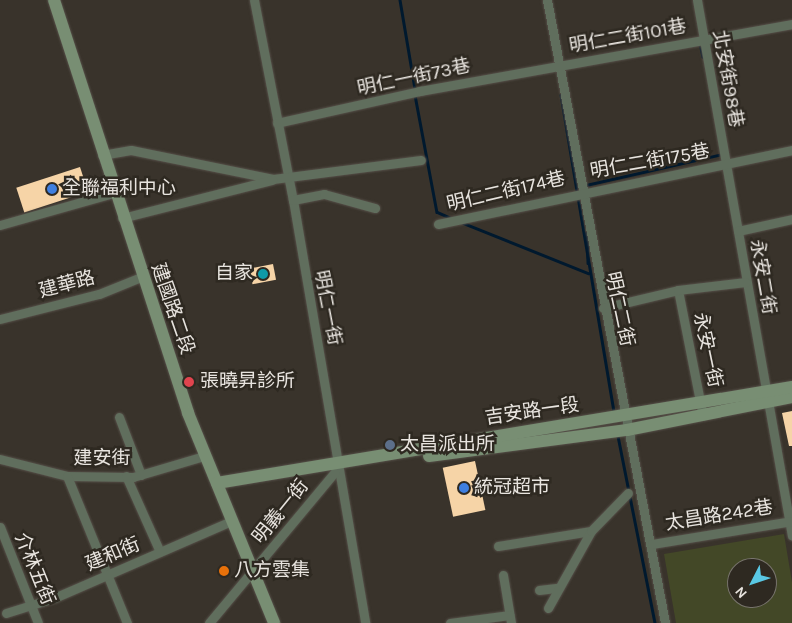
<!DOCTYPE html>
<html>
<head>
<meta charset="utf-8">
<style>
	body { margin:0 }
	#map { position:relative; width:792px; height:623px; overflow:hidden; background:#39332b; font-family:Karla,"Noto Sans TC",sans-serif }
	div>[style] { position:absolute }
	.green>* { inset:0; background:#434827 }
	.stream>* { height:2.5px; margin:-1.25px; padding:0 1.25px; transform-origin:1.25px; border-radius:1.25px; background:#00192e }
	.building>* { inset:0; background:#f6d4a7; transform-origin:0 0 }
	.roads { filter:drop-shadow(0 0 1px #554f48) drop-shadow(0 0 1px #554f48) }
	.street>* { height:9px; margin:-4.5px; padding:0 4.5px; transform-origin:4.5px; border-radius:4.5px; background:#606e5d }
	.secondary>* { height:12px; margin:-6px; padding:0 6px; transform-origin:6px; border-radius:6px; background:#788e73 }
	.dots>* { width:14px; height:14px; translate:-50% -50%; box-sizing:border-box; border:2px solid #2e2921; border-radius:50% }
	span { translate:-50% -50%; white-space:nowrap; text-align:center; line-height:1.15; -webkit-text-stroke:5px #2e2921; paint-order:stroke }
	.street-label { font-size:19px; color:#e8e4df }
	.poi-label { font-size:19px; color:#e8e4df }
	.left { translate:0 -50%; text-align:left }
	.right { translate:-100% -50%; text-align:right }
	.north { position:absolute; left:727px; top:558px; width:50px; height:50px; box-sizing:border-box; background:#2e2921; border:1px solid #78746d; border-radius:50%; rotate:229deg; font-size:14px; font-weight:700; line-height:20px; text-align:center; color:#e8e4df }
	.north::after { content:''; display:block; margin:auto; width:18px; height:22px; background:#59c8e4; clip-path:polygon(50% 0,100% 100%,50% 72%,0 100%) }
</style>
</head>
<body>
<div id="map">
	<div class="green">
		<div style="clip-path:polygon(evenodd,784px 534px,792px 582px,792px 623px,676px 623px,664px 554px,784px 534px,737px 568px,767px 568px,767px 598px,737px 598px,737px 568px)"></div>
	</div>
	<div class="stream">
		<div style="left:400px;top:0;width:90px;rotate:80.4deg"></div>
		<div style="left:700px;top:43px;width:14px;rotate:78deg"></div>
		<div style="left:415px;top:95px;width:119px;rotate:79.4deg"></div>
		<div style="left:437px;top:212px;width:15px;rotate:23deg"></div>
		<div style="left:561px;top:95px;width:322px;rotate:80.5deg"></div>
		<div style="left:586px;top:185px;width:139px;rotate:-12.8deg"></div>
		<div style="left:463px;top:223px;width:135px;rotate:21.8deg"></div>
		<div style="left:587px;top:233px;width:30px;rotate:88deg"></div>
		<div style="left:618px;top:436px;width:191px;rotate:78.8deg"></div>
	</div>
	<div class="building">
		<div style="left:80px;top:167px;width:26px;height:67px;rotate:72deg"></div>
		<div style="left:273px;top:264px;width:16px;height:24px;rotate:79deg"></div>
		<div style="clip-path:polygon(792px 411px,792px 446px,789px 446px,782px 413px)"></div>
		<div style="left:475px;top:461px;width:50px;height:33px;rotate:78deg"></div>
	</div>
	<div class="roads">
		<div class="street">
			<div style="left:254px;top:0;width:204px;rotate:79deg"></div>
			<div style="left:293px;top:200px;width:429px;rotate:80.3deg"></div>
			<div style="left:547px;top:0;width:634px;rotate:79.27deg"></div>
			<div style="left:697px;top:0;width:544px;rotate:79.95deg"></div>
			<div style="left:277px;top:123px;width:147px;rotate:-12.6deg"></div>
			<div style="left:420px;top:91px;width:378px;rotate:-10.2deg"></div>
			<div style="left:102px;top:155px;width:29px;rotate:-10deg"></div>
			<div style="left:131px;top:150px;width:145px;rotate:11.5deg"></div>
			<div style="left:273px;top:179px;width:149px;rotate:-7.3deg"></div>
			<div style="left:293px;top:200px;width:32px;rotate:-11deg"></div>
			<div style="left:324px;top:194px;width:53px;rotate:15.4deg"></div>
			<div style="left:122px;top:218px;width:155px;rotate:-14.2deg"></div>
			<div style="left:438px;top:224px;width:362px;rotate:-11.8deg"></div>
			<div style="left:0;top:225px;width:117px;rotate:-15.8deg"></div>
			<div style="left:738px;top:231px;width:55px;rotate:-12.5deg"></div>
			<div style="left:678px;top:290px;width:128px;rotate:78.8deg"></div>
			<div style="left:603px;top:308px;width:77px;rotate:-13.5deg"></div>
			<div style="left:678px;top:290px;width:68px;rotate:-6.7deg"></div>
			<div style="left:0;top:319px;width:102px;rotate:-14.2deg"></div>
			<div style="left:99px;top:294px;width:45px;rotate:-22deg"></div>
			<div style="left:119px;top:417px;width:62px;rotate:69.2deg"></div>
			<div style="left:0;top:459px;width:69px;rotate:14.2deg"></div>
			<div style="left:67px;top:476px;width:66px;rotate:0.9deg"></div>
			<div style="left:133px;top:477px;width:74px;rotate:-16.5deg"></div>
			<div style="left:67px;top:476px;width:159px;rotate:67.8deg"></div>
			<div style="left:126px;top:476px;width:83px;rotate:65.9deg"></div>
			<div style="left:0;top:527px;width:103px;rotate:68.4deg"></div>
			<div style="left:652px;top:544px;width:142px;rotate:-9.3deg"></div>
			<div style="left:498px;top:546px;width:94px;rotate:-9.2deg"></div>
			<div style="left:503px;top:575px;width:49px;rotate:80.5deg"></div>
			<div style="left:539px;top:590px;width:17px;rotate:-7deg"></div>
			<div style="left:548px;top:608px;width:88px;rotate:-60.8deg"></div>
			<div style="left:591px;top:531px;width:53px;rotate:-45.8deg"></div>
			<div style="left:6px;top:613px;width:50px;rotate:-17.4deg"></div>
			<div style="left:54px;top:598px;width:193px;rotate:-23.5deg"></div>
			<div style="left:209px;top:623px;width:197px;rotate:-50.2deg"></div>
			<div style="left:450px;top:623px;width:60px;rotate:-7.7deg"></div>
		</div>
		<div class="secondary">
			<div style="left:54px;top:0;width:434px;rotate:72deg"></div>
			<div style="left:188px;top:413px;width:227px;rotate:67.7deg"></div>
			<div style="left:429px;top:456px;width:200px;rotate:-7.5deg"></div>
			<div style="left:627px;top:430px;width:168px;rotate:-11.3deg"></div>
			<div style="left:217px;top:483px;width:583px;rotate:-9.48deg"></div>
		</div>
	</div>
	<div class="dots">
		<div style="left:52px;top:189px;background:#3f7fe0"></div>
		<div style="left:263px;top:274px;background:#0f9aa8"></div>
		<div style="left:189px;top:382px;background:#e0444e"></div>
		<div style="left:390px;top:445px;background:#5c6f8a"></div>
		<div style="left:464px;top:488px;background:#3f7fe0"></div>
		<div style="left:224px;top:571px;background:#e8710a"></div>
	</div>
	<div class="street-label">
		<span style="left:628px;top:37px;rotate:-10deg">明仁二街101巷</span>
		<span style="left:414px;top:78px;rotate:-12deg">明仁一街73巷</span>
		<span style="left:727px;top:79px;rotate:80deg">北安街98巷</span>
		<span style="left:650px;top:162px;rotate:-10deg">明仁二街175巷</span>
		<span style="left:506px;top:192px;rotate:-13deg">明仁二街174巷</span>
		<span style="left:762px;top:277px;rotate:80deg">永安二街</span>
		<span style="left:67px;top:285px;rotate:-15deg">建華路</span>
		<span style="left:327px;top:308px;rotate:79deg">明仁一街</span>
		<span style="left:172px;top:309px;rotate:71deg">建國路二段</span>
		<span style="left:619px;top:309px;rotate:78deg">明仁二街</span>
		<span style="left:707px;top:350px;rotate:78deg">永安一街</span>
		<span style="left:532px;top:412px;rotate:-8deg">吉安路一段</span>
		<span style="left:102px;top:459px">建安街</span>
		<span style="left:281px;top:512px;rotate:-51deg">明義一街</span>
		<span style="left:719px;top:516px;rotate:-9deg">太昌路242巷</span>
		<span style="left:113px;top:555px;rotate:-23deg">建和街</span>
		<span style="left:34px;top:569px;rotate:68deg">介林五街</span>
	</div>
	<div class="poi-label">
		<span class="left" style="left:62px;top:189px">全聯福利中心</span>
		<span class="right" style="left:253px;top:274px">自家</span>
		<span class="left" style="left:200px;top:382px">張曉昇診所</span>
		<span class="left" style="left:400px;top:445px">太昌派出所</span>
		<span class="left" style="left:474px;top:488px">統冠超市</span>
		<span class="left" style="left:234px;top:571px">八方雲集</span>
	</div>
	<div class="north">N</div>
</div>
</body>
</html>
